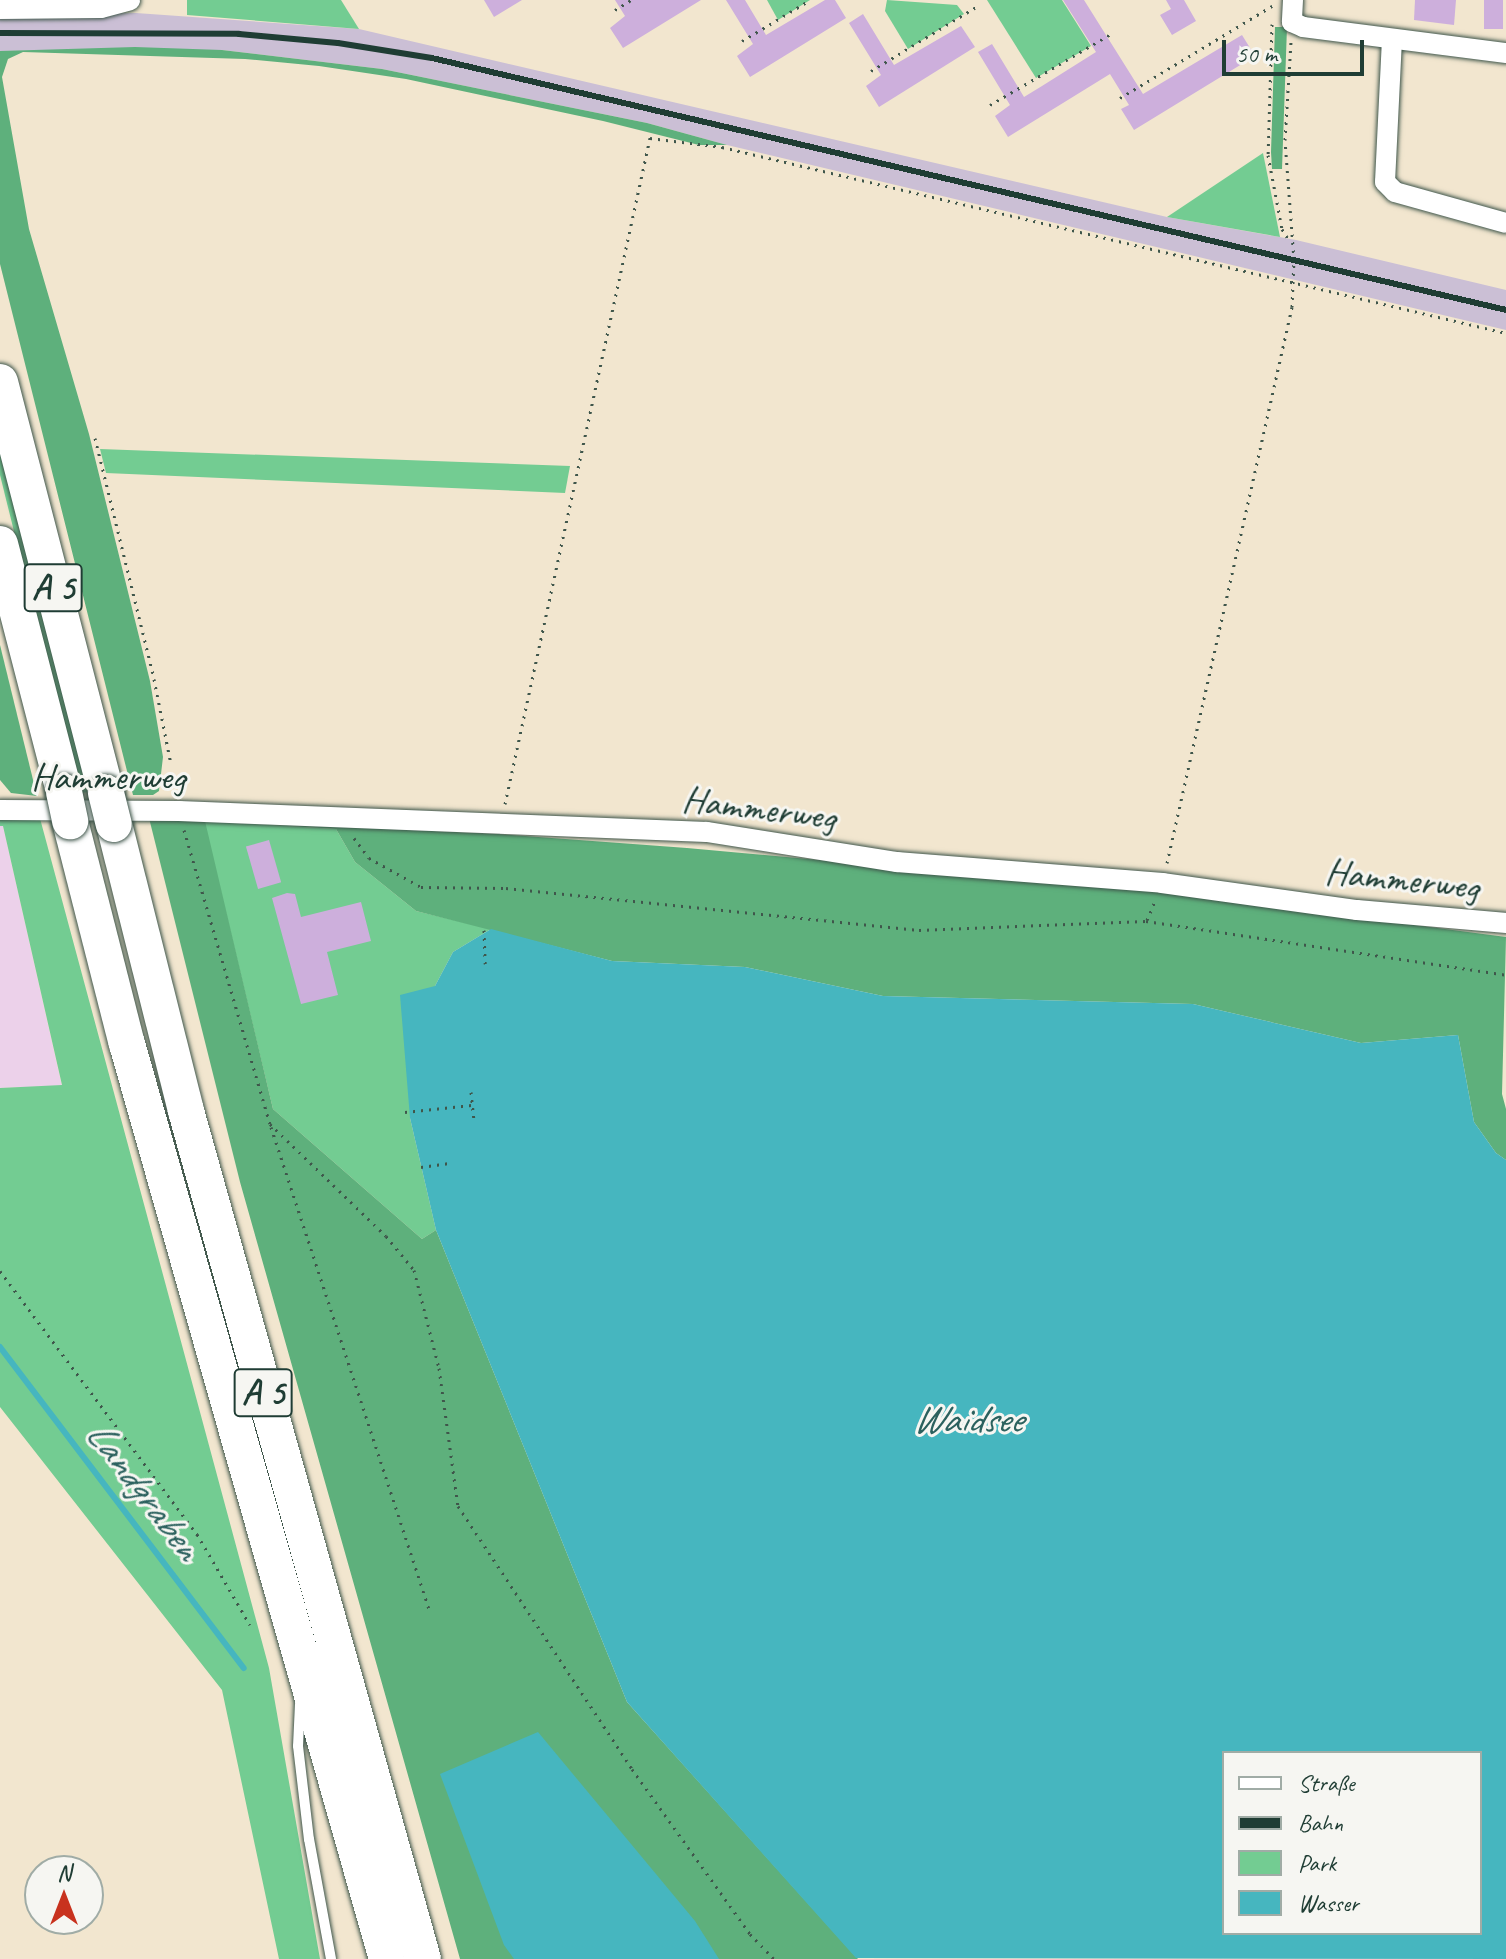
<!DOCTYPE html>
<html>
<head>
<meta charset="utf-8">
<style>
	body { margin:0 }
	#map { position:relative; width:1506px; height:1959px; overflow:hidden; background:#f2e6cf; font-family:Caveat,sans-serif }
	div>[style] { position:absolute }
	.built>* { inset:0; background:#ecd1ea }
	.industrial>* { inset:0; background:#cbbfd5 }
	.green>* { inset:0; background:#73cc92 }
	.forest>* { inset:0; background:#5eb07c }
	.water>* { inset:0; background:#46b6bf }
	.stream>* { height:6px; margin:-3px; padding:0 3px; transform-origin:3px; border-radius:3px; background:#46b6bf }
	.building>* { inset:0; background:#cdafdc; transform-origin:0 0 }
	.path>* { height:3px; margin-top:-1.5px; transform-origin:0; background:repeating-linear-gradient(90deg,#3f564b 0 2px,transparent 0 8px) }
	.roads { filter:drop-shadow(0 0 2px #3f564b) drop-shadow(0 0 2px #3f564b) }
	.service>* { height:10px; margin:-5px; padding:0 5px; transform-origin:5px; border-radius:5px; background:#fff }
	.minor>* { height:20px; margin:-10px; padding:0 10px; transform-origin:10px; border-radius:10px; background:#fff }
	.motorway>* { height:36px; margin:-18px; padding:0 18px; transform-origin:18px; border-radius:18px; background:#fff }
	.rail>* { height:6px; margin:-3px; padding:0 3px; transform-origin:3px; border-radius:3px; background:#1f3d34 }
	.bridges { filter:drop-shadow(0 0 2px #3f564b) drop-shadow(0 0 2px #3f564b) }
	.motorway-bridge>* { height:36px; margin:-18px; padding:0 18px; transform-origin:18px; border-radius:18px; background:#fff }
	span { translate:-50% -50%; white-space:nowrap; text-align:center; line-height:1.15; -webkit-text-stroke:6px #f6f6f2; paint-order:stroke }
	.shield-label span { padding:2px 6px; background:#f6f6f2; border:2px solid; border-radius:6px; -webkit-text-stroke-width:0 }
	.shield-label { font-size:36px; color:#1f3d34; font-weight:700 }
	.street-label { font-size:38px; color:#1f3d34 }
	.water-label { font-size:40px; color:#2b615e; font-style:italic }
	.legend { position:absolute; left:1222px; top:1751px; width:260px; height:184px; box-sizing:border-box; background:#f6f6f2; border:2px solid #a0aca6; margin:0; padding:10px 14px; list-style:none; font-size:24px; color:#1f3d34 }
	.legend li { display:flex; align-items:center; gap:16px; height:40px }
	.legend b { width:40px; border:2px solid #a0aca6 }
	.north { position:absolute; left:24px; top:1855px; width:80px; height:80px; box-sizing:border-box; background:#f6f6f2; border:2px solid #a0aca6; border-radius:50%; rotate:0deg; font-size:22px; font-weight:700; line-height:32px; text-align:center; color:#1f3d34 }
	.north::after { content:''; display:block; margin:auto; width:28px; height:36px; background:#c8321e; clip-path:polygon(50% 0,100% 100%,50% 72%,0 100%) }
	.scale { position:absolute; left:1222px; top:40px; width:142px; height:36px; box-sizing:border-box; border:4px solid #1f3d34; border-top:0; padding-left:10px; font-size:24px; line-height:28px; white-space:nowrap; color:#1f3d34; -webkit-text-stroke:6px #f6f6f2; paint-order:stroke }
</style>
</head>
<body>
<div id="map">
	<div class="built">
		<div style="clip-path:polygon(0 826px,3px 826px,62px 1086px,0 1088px)"></div>
	</div>
	<div class="industrial">
		<div style="clip-path:polygon(136px 13px,359px 29px,1167px 217px,1296px 240px,1506px 290px,1506px 330px,727px 145px,647px 123px,382px 69px,222px 50px,0 51px,0 15px)"></div>
	</div>
	<div class="green">
		<div style="clip-path:polygon(187px 0,341px 0,359px 29px,187px 15px)"></div>
		<div style="clip-path:polygon(767px 0,810px 0,778px 20px)"></div>
		<div style="clip-path:polygon(887px 0,957px 5px,964px 14px,908px 49px,885px 11px)"></div>
		<div style="clip-path:polygon(987px 0,1062px 0,1091px 46px,1036px 78px)"></div>
		<div style="clip-path:polygon(1263px 153px,1280px 237px,1167px 217px)"></div>
		<div style="clip-path:polygon(0 431px,90px 792px,79px 793px,0 475px)"></div>
		<div style="clip-path:polygon(100px 449px,570px 466px,565px 493px,106px 473px)"></div>
		<div style="clip-path:polygon(0 811px,38px 811px,269px 1668px,320px 1959px,279px 1959px,222px 1690px,0 1407px,0 1088px,62px 1085px,3px 826px,0 826px)"></div>
		<div style="clip-path:polygon(204px 821px,336px 829px,355px 862px,416px 911px,491px 929px,453px 952px,435px 986px,410px 1118px,436px 1230px,422px 1239px,273px 1109px)"></div>
	</div>
	<div class="forest">
		<div style="clip-path:polygon(1275px 27px,1287px 27px,1282px 169px,1272px 169px,1271px 152px)"></div>
		<div style="clip-path:polygon(135px 47px,222px 50px,382px 69px,647px 123px,727px 145px,699px 145px,603px 121px,406px 79px,319px 66px,245px 59px,23px 52px,8px 59px,2px 77px,29px 229px,89px 434px,150px 681px,163px 757px,159px 791px,153px 795px,133px 795px,0 264px,0 51px)"></div>
		<div style="clip-path:polygon(0 645px,37px 796px,11px 793px,0 780px)"></div>
		<div style="clip-path:polygon(149px 818px,498px 834px,687px 848px,1147px 890px,1506px 937px,1502px 1094px,1506px 1109px,1506px 1160px,1496px 1153px,1474px 1122px,1458px 1035px,1361px 1043px,1193px 1004px,883px 996px,745px 967px,612px 961px,416px 911px,355px 862px,336px 829px,205px 821px,273px 1109px,422px 1239px,436px 1230px,627px 1702px,858px 1959px,460px 1959px,240px 1182px)"></div>
	</div>
	<div class="water">
		<div style="clip-path:polygon(evenodd,491px 929px,612px 961px,745px 967px,883px 996px,1193px 1004px,1361px 1043px,1458px 1035px,1474px 1122px,1496px 1153px,1506px 1160px,1506px 1959px,856px 1958px,627px 1702px,436px 1230px,410px 1118px,400px 995px,435px 986px,453px 952px,491px 929px,1224px 1753px,1480px 1753px,1480px 1933px,1224px 1933px,1224px 1753px)"></div>
		<div style="clip-path:polygon(538px 1732px,695px 1921px,719px 1959px,514px 1959px,504px 1945px,440px 1774px)"></div>
	</div>
	<div class="stream">
		<div style="left:0;top:1347px;width:403px;rotate:52.8deg"></div>
	</div>
	<div class="building">
		<div style="clip-path:polygon(484px 0,522px 0,494px 17px)"></div>
		<div style="clip-path:polygon(615px 0,701px 0,623px 48px,610px 28px,625px 16px)"></div>
		<div style="clip-path:polygon(726px 0,745px 0,766px 35px,825px 0,835px 0,846px 18px,750px 77px,737px 56px,753px 44px)"></div>
		<div style="clip-path:polygon(1063px 0,1084px 0,1143px 94px,1242px 35px,1255px 56px,1134px 130px,1121px 109px,1129px 105px,1110px 74px,1008px 137px,995px 116px,1010px 105px,978px 52px,992px 44px,1024px 97px,1042px 86px,1096px 52px)"></div>
		<div style="clip-path:polygon(1166px 0,1184px 0,1196px 21px,1172px 35px,1160px 15px,1171px 9px)"></div>
		<div style="clip-path:polygon(1415px 0,1456px 0,1454px 25px,1414px 20px)"></div>
		<div style="left:1484px;top:0;width:19px;height:29px"></div>
		<div style="clip-path:polygon(863px 14px,894px 65px,961px 26px,975px 47px,879px 107px,866px 86px,881px 75px,849px 23px)"></div>
		<div style="left:269px;top:840px;width:44px;height:24px;rotate:74deg"></div>
		<div style="clip-path:polygon(287px 893px,295px 894px,301px 917px,361px 902px,371px 941px,327px 952px,338px 995px,301px 1004px,272px 898px)"></div>
	</div>
	<div class="path">
		<div style="left:615px;top:10px;width:19px;rotate:-32deg"></div>
		<div style="left:1272px;top:24px;width:131px;rotate:91.7deg"></div>
		<div style="left:1268px;top:155px;width:75px;rotate:79.3deg"></div>
		<div style="left:1282px;top:229px;width:13px;rotate:58deg"></div>
		<div style="left:742px;top:41px;width:79px;rotate:-31.1deg"></div>
		<div style="left:871px;top:71px;width:123px;rotate:-31.4deg"></div>
		<div style="left:1120px;top:98px;width:178px;rotate:-31.2deg"></div>
		<div style="left:990px;top:105px;width:142px;rotate:-30.5deg"></div>
		<div style="left:95px;top:438px;width:248px;rotate:76.2deg"></div>
		<div style="left:154px;top:679px;width:87px;rotate:78.7deg"></div>
		<div style="left:505px;top:804px;width:682px;rotate:-77.72deg"></div>
		<div style="left:650px;top:138px;width:73px;rotate:7.1deg"></div>
		<div style="left:722px;top:147px;width:806px;rotate:13.35deg"></div>
		<div style="left:184px;top:830px;width:306px;rotate:73.7deg"></div>
		<div style="left:270px;top:1124px;width:161px;rotate:44deg"></div>
		<div style="left:386px;top:1236px;width:44px;rotate:50.5deg"></div>
		<div style="left:414px;top:1270px;width:101px;rotate:75.7deg"></div>
		<div style="left:439px;top:1368px;width:139px;rotate:82.2deg"></div>
		<div style="left:458px;top:1506px;width:315px;rotate:56.5deg"></div>
		<div style="left:632px;top:1769px;width:203px;rotate:54.4deg"></div>
		<div style="left:750px;top:1934px;width:35px;rotate:46deg"></div>
		<div style="left:354px;top:838px;width:25px;rotate:53deg"></div>
		<div style="left:369px;top:858px;width:60px;rotate:29.1deg"></div>
		<div style="left:421px;top:887px;width:85px;rotate:0.7deg"></div>
		<div style="left:506px;top:888px;width:415px;rotate:5.8deg"></div>
		<div style="left:919px;top:930px;width:227px;rotate:-2.3deg"></div>
		<div style="left:1146px;top:921px;width:364px;rotate:8.5deg"></div>
		<div style="left:1167px;top:863px;width:570px;rotate:-77.33deg"></div>
		<div style="left:1292px;top:307px;width:47px;rotate:-87.6deg"></div>
		<div style="left:1294px;top:260px;width:120px;rotate:-94.3deg"></div>
		<div style="left:1285px;top:140px;width:99px;rotate:-86.5deg"></div>
		<div style="left:1147px;top:920px;width:21px;rotate:-67deg"></div>
		<div style="left:484px;top:930px;width:34px;rotate:88deg"></div>
		<div style="left:471px;top:1092px;width:27px;rotate:84deg"></div>
		<div style="left:405px;top:1112px;width:67px;rotate:-6deg"></div>
		<div style="left:271px;top:1127px;width:510px;rotate:71.85deg"></div>
		<div style="left:421px;top:1167px;width:27px;rotate:-8deg"></div>
		<div style="left:0;top:1271px;width:329px;rotate:53.2deg"></div>
		<div style="left:197px;top:1534px;width:105px;rotate:59.8deg"></div>
	</div>
	<div class="roads">
		<div class="service">
			<div style="left:300px;top:1704px;width:42px;rotate:92.7deg"></div>
			<div style="left:298px;top:1746px;width:94px;rotate:83.3deg"></div>
			<div style="left:309px;top:1839px;width:122px;rotate:79.6deg"></div>
		</div>
		<div class="minor">
			<div style="left:1293px;top:0;width:22px;rotate:93deg"></div>
			<div style="left:1292px;top:22px;width:12px;rotate:24deg"></div>
			<div style="left:1303px;top:27px;width:205px;rotate:7.3deg"></div>
			<div style="left:0;top:9px;width:101px;rotate:-0.6deg"></div>
			<div style="left:101px;top:8px;width:30px;rotate:-15deg"></div>
			<div style="left:1392px;top:39px;width:143px;rotate:92.8deg"></div>
			<div style="left:1385px;top:182px;width:14px;rotate:45deg"></div>
			<div style="left:1395px;top:192px;width:115px;rotate:15.6deg"></div>
			<div style="left:0;top:810px;width:179px;rotate:0.3deg"></div>
			<div style="left:179px;top:811px;width:528px;rotate:2.28deg"></div>
			<div style="left:707px;top:832px;width:192px;rotate:9deg"></div>
			<div style="left:897px;top:862px;width:266px;rotate:4.5deg"></div>
			<div style="left:1162px;top:883px;width:197px;rotate:7.9deg"></div>
			<div style="left:1357px;top:910px;width:150px;rotate:5deg"></div>
		</div>
		<div class="motorway">
			<div style="left:0;top:382px;width:424px;rotate:75.5deg"></div>
			<div style="left:0;top:544px;width:256px;rotate:75.5deg"></div>
			<div style="left:70px;top:821px;width:230px;rotate:75.7deg"></div>
			<div style="left:127px;top:1044px;width:951px;rotate:74.14deg"></div>
			<div style="left:114px;top:824px;width:296px;rotate:75.9deg"></div>
			<div style="left:186px;top:1111px;width:880px;rotate:74.39deg"></div>
		</div>
	</div>
	<div class="rail">
		<div style="left:0;top:33px;width:239px;rotate:0.2deg"></div>
		<div style="left:239px;top:34px;width:99px;rotate:5.2deg"></div>
		<div style="left:338px;top:43px;width:95px;rotate:9.1deg"></div>
		<div style="left:432px;top:58px;width:1103px;rotate:13.2deg"></div>
	</div>
	<div class="bridges">
		<div class="motorway-bridge">
			<div style="left:64px;top:792px;width:30px;rotate:78deg"></div>
			<div style="left:106px;top:793px;width:32px;rotate:76deg"></div>
		</div>
	</div>
	<div class="shield-label">
		<span style="left:53px;top:588px">A 5</span>
		<span style="left:263px;top:1393px">A 5</span>
	</div>
	<div class="street-label">
		<span style="left:108px;top:777px">Hammerweg</span>
		<span style="left:759px;top:808px;rotate:7deg">Hammerweg</span>
		<span style="left:1402px;top:879px;rotate:6deg">Hammerweg</span>
	</div>
	<div class="water-label">
		<span style="left:967px;top:1419px">Waidsee</span>
		<span style="left:144px;top:1490px;rotate:53deg">Landgraben</span>
	</div>
	<ul class="legend">
	<li><b style="height:10px;background:#fff"></b>Straße</li>
	<li><b style="height:10px;background:#1f3d34"></b>Bahn</li>
	<li><b style="height:22px;background:#73cc92"></b>Park</li>
	<li><b style="height:22px;background:#46b6bf"></b>Wasser</li>
	</ul>
	<div class="north">N</div>
	<div class="scale">50 m</div>
</div>
</body>
</html>
